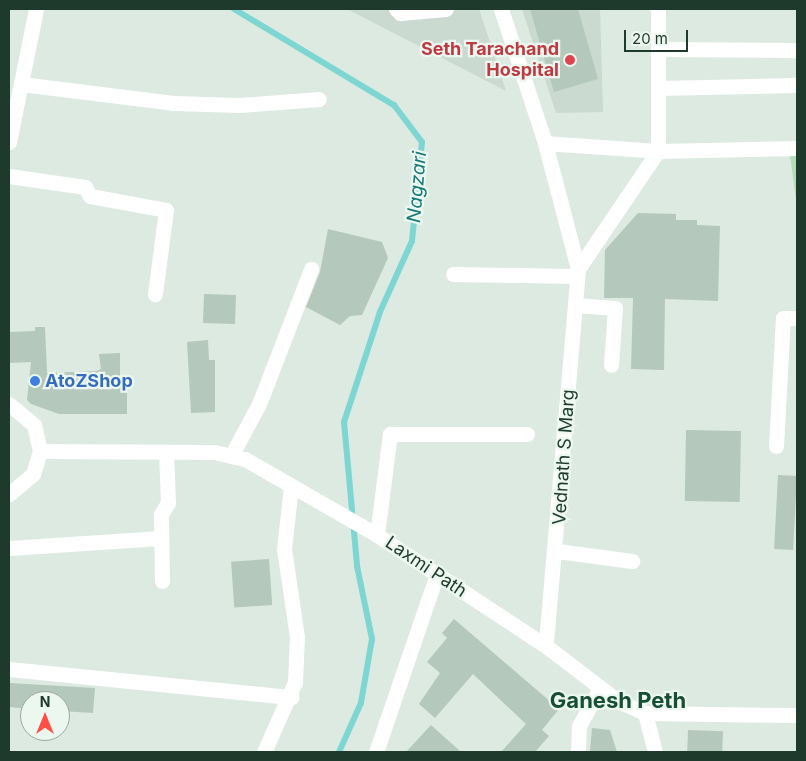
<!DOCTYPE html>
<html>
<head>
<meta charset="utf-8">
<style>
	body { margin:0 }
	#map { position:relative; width:806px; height:761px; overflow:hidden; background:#dceae1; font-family:Inter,sans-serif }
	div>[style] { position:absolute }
	.built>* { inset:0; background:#cadad0 }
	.green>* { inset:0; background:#b2deb5 }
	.stream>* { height:6px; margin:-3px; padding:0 3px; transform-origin:3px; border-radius:3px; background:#7dd6d2 }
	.building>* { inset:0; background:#b4c8bc; transform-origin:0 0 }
	.minor>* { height:15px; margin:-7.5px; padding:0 7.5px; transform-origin:7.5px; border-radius:7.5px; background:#fff }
	.dots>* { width:14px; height:14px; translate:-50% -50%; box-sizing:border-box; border:2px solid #ecf7ef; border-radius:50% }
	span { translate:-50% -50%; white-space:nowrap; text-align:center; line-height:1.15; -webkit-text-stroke:4.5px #ecf7ef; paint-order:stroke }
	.health-label { font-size:18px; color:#be3a42; font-weight:700 }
	.right { translate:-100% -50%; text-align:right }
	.shop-label { font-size:18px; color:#366cbe; font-weight:700 }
	.left { translate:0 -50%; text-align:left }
	.street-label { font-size:18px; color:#1d3a2c }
	.water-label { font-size:19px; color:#127b78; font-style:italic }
	.district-label { font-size:22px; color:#174e36; font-weight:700 }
	.frame { position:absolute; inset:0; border:10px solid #1d3a2c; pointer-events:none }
	.north { position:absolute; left:20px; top:691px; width:50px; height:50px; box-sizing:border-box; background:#ecf7ef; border:1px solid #99aba1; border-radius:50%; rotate:0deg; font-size:14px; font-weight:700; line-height:20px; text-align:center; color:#1d3a2c }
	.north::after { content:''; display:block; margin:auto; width:18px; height:22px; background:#ff4e45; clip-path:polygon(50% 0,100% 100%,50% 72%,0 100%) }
	.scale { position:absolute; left:624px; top:30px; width:64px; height:22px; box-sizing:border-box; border:2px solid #1d3a2c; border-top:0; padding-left:6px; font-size:15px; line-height:18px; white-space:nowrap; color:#1d3a2c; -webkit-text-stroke:4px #ecf7ef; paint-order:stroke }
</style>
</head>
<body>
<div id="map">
	<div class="built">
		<div style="clip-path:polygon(347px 9px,479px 9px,506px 91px)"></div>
		<div style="clip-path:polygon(522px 9px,600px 9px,603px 112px,556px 113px)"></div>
	</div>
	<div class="green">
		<div style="clip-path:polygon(790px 155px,797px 155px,797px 207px)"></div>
	</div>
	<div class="stream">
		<div style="left:234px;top:9px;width:187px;rotate:31deg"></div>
		<div style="left:394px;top:105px;width:46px;rotate:52.9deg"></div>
		<div style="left:422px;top:142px;width:100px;rotate:95.8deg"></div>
		<div style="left:412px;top:241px;width:78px;rotate:114.3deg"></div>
		<div style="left:380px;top:312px;width:116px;rotate:108.1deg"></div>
		<div style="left:344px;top:422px;width:145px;rotate:84.8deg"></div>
		<div style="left:357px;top:566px;width:75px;rotate:78.4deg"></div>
		<div style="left:372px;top:639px;width:65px;rotate:99.8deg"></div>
		<div style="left:361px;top:703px;width:54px;rotate:114.2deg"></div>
	</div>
	<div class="building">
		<div style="clip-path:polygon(530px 9px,578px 9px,598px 79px,554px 92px)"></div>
		<div style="clip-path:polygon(638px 213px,676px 214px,676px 220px,697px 220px,697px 225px,720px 226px,718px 301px,665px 299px,664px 370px,631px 369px,633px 298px,604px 298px,605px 250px)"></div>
		<div style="clip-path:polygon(328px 229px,382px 242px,388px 258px,362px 315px,350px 316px,340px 325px,306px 307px,320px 272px)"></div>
		<div style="left:204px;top:294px;width:32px;height:29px;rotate:2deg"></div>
		<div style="clip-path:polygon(35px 327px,45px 327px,47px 373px,96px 371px,101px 369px,99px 354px,120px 353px,120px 383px,127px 384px,127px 414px,59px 414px,31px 404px,27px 400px,31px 362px,9px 363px,9px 332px,35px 331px)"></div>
		<div style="clip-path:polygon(208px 340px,209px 360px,215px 360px,215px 412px,191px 413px,187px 342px)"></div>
		<div style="left:686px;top:430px;width:55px;height:71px;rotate:1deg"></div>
		<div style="left:778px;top:475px;width:19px;height:74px;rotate:3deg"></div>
		<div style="left:269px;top:559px;width:46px;height:38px;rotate:86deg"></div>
		<div style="clip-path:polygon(454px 619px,559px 709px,542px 730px,549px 736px,535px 752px,501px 752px,526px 724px,473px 674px,435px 718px,419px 704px,440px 673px,427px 662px,447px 638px,442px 633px)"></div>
		<div style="clip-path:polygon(9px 683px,95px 688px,93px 713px,60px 711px,60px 701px,30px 701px,30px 709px,9px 707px)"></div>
		<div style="clip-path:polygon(431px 725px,461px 752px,406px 752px)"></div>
		<div style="clip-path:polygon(592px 728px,610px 730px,617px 752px,590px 752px)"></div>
		<div style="left:688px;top:730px;width:35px;height:22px;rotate:2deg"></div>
	</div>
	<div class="minor">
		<div style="left:396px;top:9px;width:6px;rotate:45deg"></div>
		<div style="left:400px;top:13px;width:46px;rotate:-5deg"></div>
		<div style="left:501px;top:9px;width:141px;rotate:71.8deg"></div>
		<div style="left:545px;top:143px;width:130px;rotate:75.3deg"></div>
		<div style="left:578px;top:269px;width:378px;rotate:94.9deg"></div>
		<div style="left:658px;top:49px;width:139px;rotate:0.4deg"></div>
		<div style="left:21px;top:84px;width:153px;rotate:7.1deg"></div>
		<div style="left:173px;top:103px;width:67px;rotate:1.7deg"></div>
		<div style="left:240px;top:105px;width:79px;rotate:-4.3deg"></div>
		<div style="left:658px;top:88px;width:139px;rotate:-1.2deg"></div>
		<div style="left:9px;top:142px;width:136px;rotate:-78.5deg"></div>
		<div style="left:545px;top:143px;width:113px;rotate:4deg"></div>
		<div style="left:658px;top:151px;width:139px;rotate:-1.2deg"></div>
		<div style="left:9px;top:176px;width:77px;rotate:8.2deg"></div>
		<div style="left:85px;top:187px;width:10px;rotate:61deg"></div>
		<div style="left:90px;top:196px;width:77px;rotate:10.4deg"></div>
		<div style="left:166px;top:210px;width:85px;rotate:97.5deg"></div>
		<div style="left:578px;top:269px;width:143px;rotate:-55.9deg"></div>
		<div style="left:658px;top:151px;width:142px;rotate:-90deg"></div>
		<div style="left:453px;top:274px;width:124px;rotate:0.9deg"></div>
		<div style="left:575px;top:305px;width:40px;rotate:4.3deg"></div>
		<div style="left:615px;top:308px;width:57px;rotate:94deg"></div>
		<div style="left:9px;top:404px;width:33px;rotate:40deg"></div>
		<div style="left:34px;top:425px;width:27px;rotate:77deg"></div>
		<div style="left:40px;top:451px;width:24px;rotate:107deg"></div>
		<div style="left:33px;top:474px;width:31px;rotate:140deg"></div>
		<div style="left:776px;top:446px;width:128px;rotate:-86.9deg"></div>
		<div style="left:783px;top:318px;width:14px"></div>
		<div style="left:40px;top:451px;width:174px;rotate:0.3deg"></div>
		<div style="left:214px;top:452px;width:32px;rotate:13deg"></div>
		<div style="left:245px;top:459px;width:152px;rotate:29.9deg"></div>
		<div style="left:377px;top:535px;width:202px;rotate:33.3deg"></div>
		<div style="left:546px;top:646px;width:91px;rotate:37.4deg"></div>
		<div style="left:618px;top:701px;width:30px;rotate:24deg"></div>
		<div style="left:645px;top:713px;width:152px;rotate:0.8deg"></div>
		<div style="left:231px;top:456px;width:59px;rotate:-61.7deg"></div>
		<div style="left:259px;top:404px;width:145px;rotate:-68.9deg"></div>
		<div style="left:377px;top:535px;width:102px;rotate:-82.7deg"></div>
		<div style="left:390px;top:434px;width:137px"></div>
		<div style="left:9px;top:548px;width:152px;rotate:-3.8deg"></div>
		<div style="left:557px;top:551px;width:76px;rotate:7.6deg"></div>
		<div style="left:162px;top:581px;width:67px;rotate:-90.9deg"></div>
		<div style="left:161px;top:514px;width:13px;rotate:-58deg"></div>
		<div style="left:168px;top:503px;width:51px;rotate:-92.2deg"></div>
		<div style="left:9px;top:669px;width:284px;rotate:5.7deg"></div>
		<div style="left:645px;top:713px;width:40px;rotate:75.6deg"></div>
		<div style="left:264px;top:752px;width:77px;rotate:-66.1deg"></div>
		<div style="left:295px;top:682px;width:45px;rotate:-87.5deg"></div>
		<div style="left:297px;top:637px;width:89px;rotate:-98.4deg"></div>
		<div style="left:284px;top:549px;width:63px;rotate:-83.7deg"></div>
		<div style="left:376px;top:752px;width:188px;rotate:-71.1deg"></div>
		<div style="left:578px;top:752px;width:26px;rotate:-88deg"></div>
		<div style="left:579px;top:726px;width:43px;rotate:-61.1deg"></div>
	</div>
	<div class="dots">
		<div style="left:570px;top:60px;background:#e0444e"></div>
		<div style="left:35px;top:381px;background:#3f7fe0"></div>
	</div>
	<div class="health-label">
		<span class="right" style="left:559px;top:60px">Seth Tarachand<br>Hospital</span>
	</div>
	<div class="shop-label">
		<span class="left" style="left:45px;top:381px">AtoZShop</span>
	</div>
	<div class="street-label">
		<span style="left:564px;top:457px;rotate:-86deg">Vednath S Marg</span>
		<span style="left:426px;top:567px;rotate:34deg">Laxmi Path</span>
	</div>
	<div class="water-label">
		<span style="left:417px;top:187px;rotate:-85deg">Nagzari</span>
	</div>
	<div class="district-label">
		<span style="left:618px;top:701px">Ganesh Peth</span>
	</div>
	<div class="frame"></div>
	<div class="north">N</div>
	<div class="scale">20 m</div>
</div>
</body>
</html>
